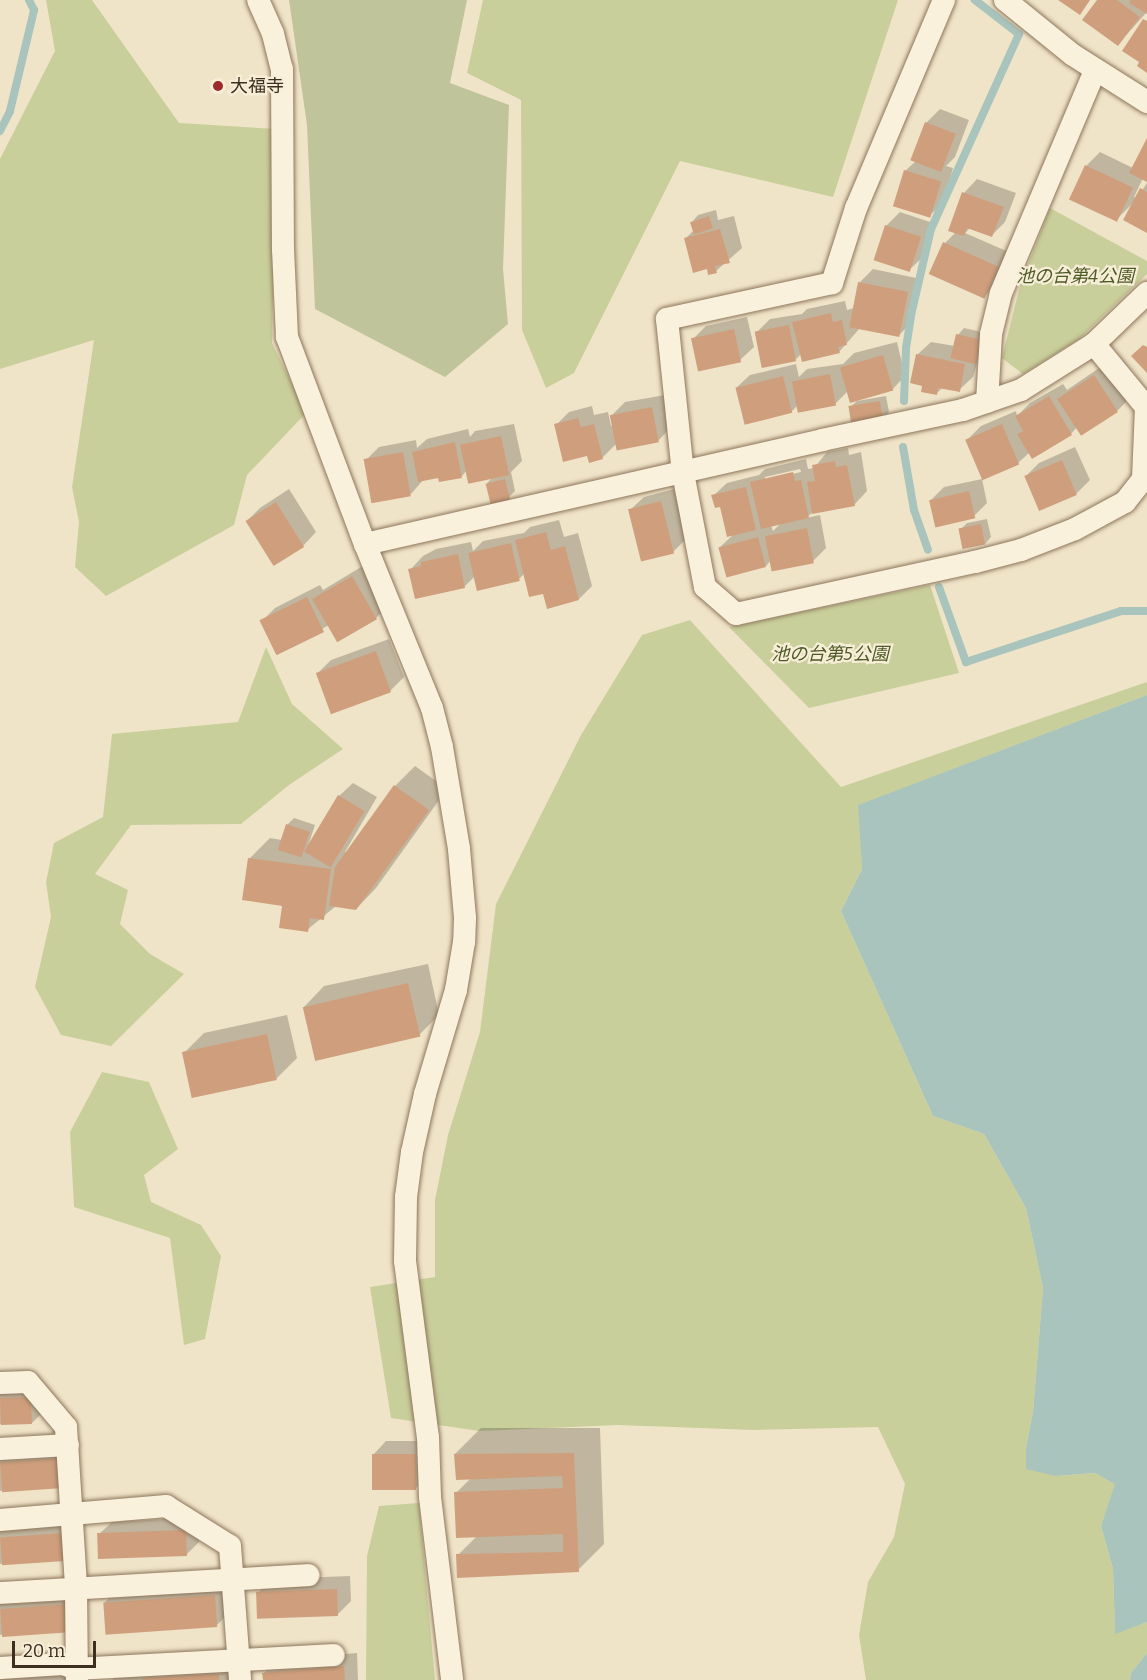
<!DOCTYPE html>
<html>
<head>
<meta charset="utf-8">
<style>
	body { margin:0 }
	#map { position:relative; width:1147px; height:1680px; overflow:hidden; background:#f0e4c8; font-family:Bitter,"Noto Sans JP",serif }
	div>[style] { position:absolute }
	.green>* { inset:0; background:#c9cf9b }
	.cemetery>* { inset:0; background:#bfc49a }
	.water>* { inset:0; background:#a9c4bc }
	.shadow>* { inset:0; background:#0003 }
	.stream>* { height:8px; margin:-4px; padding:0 4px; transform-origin:4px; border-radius:4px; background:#a9c4bc }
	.building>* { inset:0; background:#cf9f7d; transform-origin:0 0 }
	.roads { filter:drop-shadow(0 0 2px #8d765c) drop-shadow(0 0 2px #8d765c) }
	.street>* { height:22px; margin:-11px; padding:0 11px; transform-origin:11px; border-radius:11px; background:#faf1dc }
	.dots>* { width:16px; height:16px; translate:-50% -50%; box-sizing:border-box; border:3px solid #f7eed8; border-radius:50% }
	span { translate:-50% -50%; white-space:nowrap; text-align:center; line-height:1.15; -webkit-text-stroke:4.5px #f7eed8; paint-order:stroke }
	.poi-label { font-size:18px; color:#3d2e20 }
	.left { translate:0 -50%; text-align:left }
	.park-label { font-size:18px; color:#4d5a26; font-style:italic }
	.scale { position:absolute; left:12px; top:1641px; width:84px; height:27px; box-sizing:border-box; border:3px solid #3d2e20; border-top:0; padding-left:8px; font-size:18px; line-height:21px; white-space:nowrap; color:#3d2e20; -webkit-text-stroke:4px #f7eed8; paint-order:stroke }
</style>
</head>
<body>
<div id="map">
	<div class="green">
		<div style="clip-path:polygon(46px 0,92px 0,179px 123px,276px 129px,272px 343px,306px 413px,247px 475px,234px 525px,106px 596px,75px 567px,79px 522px,72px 487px,94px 340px,0 369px,0 159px,55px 51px)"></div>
		<div style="clip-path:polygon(483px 0,898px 0,833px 197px,680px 161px,574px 373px,546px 388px,522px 330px,521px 100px,467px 73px)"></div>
		<div style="clip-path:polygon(1050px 208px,1147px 261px,1147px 274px,1079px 339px,1023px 374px,1002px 358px,1020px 286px)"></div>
		<div style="clip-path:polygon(930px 585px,959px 673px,809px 708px,729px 627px)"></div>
		<div style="clip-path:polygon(690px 620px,841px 787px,1147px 682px,1147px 695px,859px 805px,862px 869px,841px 911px,933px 1116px,984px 1134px,1026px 1208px,1043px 1288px,1033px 1411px,1026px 1448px,1055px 1476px,1095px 1473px,1116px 1484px,1101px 1526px,1113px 1569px,1115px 1633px,1147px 1622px,1147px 1653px,1131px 1673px,1130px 1680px,866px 1680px,859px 1635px,868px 1582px,894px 1537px,905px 1484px,878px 1427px,755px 1430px,617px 1425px,479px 1431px,391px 1418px,370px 1287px,435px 1277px,435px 1200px,448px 1135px,480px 1032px,496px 904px,581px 735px,642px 635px)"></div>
		<div style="clip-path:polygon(266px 647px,292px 704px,343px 749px,289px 785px,241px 824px,131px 825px,95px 874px,128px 890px,120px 924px,150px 954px,184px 974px,111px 1046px,61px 1035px,35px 987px,51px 917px,46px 882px,54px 843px,103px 817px,112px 734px,238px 722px)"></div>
		<div style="clip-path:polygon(102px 1072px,149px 1082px,178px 1149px,144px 1175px,151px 1202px,201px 1225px,221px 1256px,205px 1339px,184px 1345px,170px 1238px,74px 1207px,70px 1132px)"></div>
		<div style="clip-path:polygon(419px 1503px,435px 1680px,366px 1680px,367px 1556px,379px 1506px)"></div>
	</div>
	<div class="cemetery">
		<div style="clip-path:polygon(289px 0,467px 0,450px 83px,509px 105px,503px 269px,508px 324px,445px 377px,315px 309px,307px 125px)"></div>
	</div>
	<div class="water">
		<div style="clip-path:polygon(1147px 695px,1147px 1622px,1115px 1634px,1113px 1569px,1101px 1526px,1115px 1484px,1095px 1473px,1055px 1476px,1026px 1469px,1026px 1448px,1033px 1411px,1043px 1288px,1026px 1208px,984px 1134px,933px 1116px,841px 911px,862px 869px,858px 805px)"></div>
		<div style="clip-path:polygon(1147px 1653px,1147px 1680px,1130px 1680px,1131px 1673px)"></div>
	</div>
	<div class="shadow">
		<div style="clip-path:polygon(1099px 0,1147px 0,1147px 12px,1118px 44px)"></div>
		<div style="clip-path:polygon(940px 109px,969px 120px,955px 157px,946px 166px,953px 168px,943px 203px,929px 216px,905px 171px,916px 161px,912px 160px,926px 123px)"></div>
		<div style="clip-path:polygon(1147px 142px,1147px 181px,1143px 178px,1134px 197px,1137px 198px,1147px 183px,1147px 231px,1132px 204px,1116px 220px,1070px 198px,1086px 166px,1100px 152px,1133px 168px)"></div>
		<div style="clip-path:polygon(977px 179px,1016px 193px,1005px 222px,992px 235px,971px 227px,965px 233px,1011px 253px,998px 283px,985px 296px,945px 243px,956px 232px,964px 193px)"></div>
		<div style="clip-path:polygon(716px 210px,718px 220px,734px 216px,742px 248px,716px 271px,708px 268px,685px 239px,694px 230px,692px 222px,698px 215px)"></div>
		<div style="clip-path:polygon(900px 212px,933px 223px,923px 257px,909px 270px,886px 226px)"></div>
		<div style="clip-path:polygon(873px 269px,921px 279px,911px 323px,898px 336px,860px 328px,839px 352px,801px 354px,795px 360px,757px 332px,770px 319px,802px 314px,807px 309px,845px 301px,847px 310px,854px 308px,860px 282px)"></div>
		<div style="clip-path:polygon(747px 317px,754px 347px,740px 360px,693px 339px,706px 326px)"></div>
		<div style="clip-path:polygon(964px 328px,986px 333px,973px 377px,959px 390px,943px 387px,937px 393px,917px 355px,931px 342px,955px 346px,958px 335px)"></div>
		<div style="clip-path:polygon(897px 342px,905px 376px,892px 390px,847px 392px,836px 403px,798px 405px,791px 412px,736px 388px,750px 375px,796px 364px,799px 377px,807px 369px,843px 364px,854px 353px)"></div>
		<div style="clip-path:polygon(1108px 362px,1130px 398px,1117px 411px,1077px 427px,1071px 434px,1030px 452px,1018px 463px,984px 478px,967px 440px,981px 426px,1016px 411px,1017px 416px,1030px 403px,1063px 384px,1067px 390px)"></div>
		<div style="clip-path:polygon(665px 395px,671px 427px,658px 441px,617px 443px,602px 458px,588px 454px,556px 425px,569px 412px,592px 406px,594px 415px,608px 412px,611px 426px,614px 425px,612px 415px,625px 402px)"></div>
		<div style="clip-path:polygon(886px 396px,889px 412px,883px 419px,850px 407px,857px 401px)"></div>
		<div style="clip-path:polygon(514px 424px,522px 461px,511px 472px,515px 491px,509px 497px,487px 483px,493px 477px,467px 470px,462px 476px,424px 479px,411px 494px,366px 460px,379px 447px,416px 440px,417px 448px,427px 439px,468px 429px,470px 437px,475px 431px)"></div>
		<div style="clip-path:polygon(1075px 447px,1090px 480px,1076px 494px,1025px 477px,1039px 463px)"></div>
		<div style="clip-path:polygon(evenodd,848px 448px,849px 455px,861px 452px,867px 491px,854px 505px,812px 513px,806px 518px,820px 515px,826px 548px,813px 561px,771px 560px,766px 566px,719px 548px,734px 534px,721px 505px,713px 496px,727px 483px,759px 475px,765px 469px,806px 459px,808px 469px,814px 468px,827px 452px,848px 448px,800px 469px,801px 472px,765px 480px,765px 477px,800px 469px,848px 448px,782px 522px,773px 531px,771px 525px,782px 522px)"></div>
		<div style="clip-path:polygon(982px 479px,987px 503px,974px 516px,931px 500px,944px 487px)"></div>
		<div style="clip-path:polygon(289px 489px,316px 532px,303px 546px,247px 521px,260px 508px)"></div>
		<div style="clip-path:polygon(674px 489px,687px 538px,673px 552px,630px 510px,644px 497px)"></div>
		<div style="clip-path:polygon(987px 519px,991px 537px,985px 544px,961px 529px,967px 523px)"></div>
		<div style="clip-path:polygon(559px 520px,564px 537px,578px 533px,592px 586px,579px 599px,544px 592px,525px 573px,519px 579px,475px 576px,464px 587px,410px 570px,423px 556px,436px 549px,471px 542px,473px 551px,483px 541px,524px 533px,530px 527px)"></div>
		<div style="clip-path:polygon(366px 564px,390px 604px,376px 618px,337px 640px,329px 625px,278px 653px,262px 621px,275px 608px,320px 585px,323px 590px)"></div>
		<div style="clip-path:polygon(389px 639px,404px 677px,390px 691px,317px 674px,331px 660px)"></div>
		<div style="clip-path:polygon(415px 766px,447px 789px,376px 888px,356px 909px,336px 906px,307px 930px,249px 859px,270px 838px,282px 840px,287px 825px,294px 818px,315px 825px,307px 849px,339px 796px,353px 783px,377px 797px,345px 852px,347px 853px,395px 786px)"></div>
		<div style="clip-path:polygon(428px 964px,439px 1015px,419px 1035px,304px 1007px,324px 986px)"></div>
		<div style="clip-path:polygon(287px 1015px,297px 1058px,277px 1078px,194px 1097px,184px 1053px,204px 1033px)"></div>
		<div style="clip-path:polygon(44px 1384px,45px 1410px,32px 1423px,0 1424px,0 1386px)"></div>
		<div style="clip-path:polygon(481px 1428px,600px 1428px,604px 1544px,578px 1570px,458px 1555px,477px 1536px,456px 1493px,471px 1478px,455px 1454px)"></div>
		<div style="clip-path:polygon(386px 1441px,429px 1441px,429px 1475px,416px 1488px,373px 1455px)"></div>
		<div style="clip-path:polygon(74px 1446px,75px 1473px,0 1491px,0 1451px)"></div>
		<div style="clip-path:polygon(198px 1517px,199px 1542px,186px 1555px,98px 1535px,112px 1522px)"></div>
		<div style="clip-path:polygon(76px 1520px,78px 1546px,0 1564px,0 1526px)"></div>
		<div style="clip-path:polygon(234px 1576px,236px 1606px,216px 1626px,104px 1603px,124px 1583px)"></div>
		<div style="clip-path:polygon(350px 1576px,351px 1601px,338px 1614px,258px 1593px,271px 1579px)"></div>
		<div style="clip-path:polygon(84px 1591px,85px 1617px,0 1635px,0 1596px)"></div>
		<div style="clip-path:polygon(357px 1653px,358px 1680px,264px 1680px,263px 1674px,277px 1660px)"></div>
		<div style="clip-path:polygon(232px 1661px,233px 1680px,112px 1680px,124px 1667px)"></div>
		<div style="clip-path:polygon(69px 1669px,69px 1680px,0 1680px,0 1671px)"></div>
	</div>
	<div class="stream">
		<div style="left:0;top:131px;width:22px;rotate:-63deg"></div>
		<div style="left:10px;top:111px;width:104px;rotate:-76.6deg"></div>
		<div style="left:34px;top:10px;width:11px;rotate:-117deg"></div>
		<div style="left:904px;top:401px;width:53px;rotate:-87.8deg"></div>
		<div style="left:906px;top:348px;width:33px;rotate:-81deg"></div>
		<div style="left:911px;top:315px;width:88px;rotate:-76.9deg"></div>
		<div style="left:931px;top:229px;width:214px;rotate:-65.7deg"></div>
		<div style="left:1019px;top:34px;width:56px;rotate:-142.3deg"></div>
		<div style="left:903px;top:447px;width:64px;rotate:80.1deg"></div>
		<div style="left:914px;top:510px;width:42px;rotate:70.7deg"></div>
		<div style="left:939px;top:587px;width:80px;rotate:70.2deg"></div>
		<div style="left:966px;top:662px;width:163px;rotate:-18.2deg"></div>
		<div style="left:1121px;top:611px;width:26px"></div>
	</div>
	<div class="building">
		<div style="clip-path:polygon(1058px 0,1090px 0,1080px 15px)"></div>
		<div style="clip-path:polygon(1097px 0,1117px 0,1140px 17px,1118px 46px,1082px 20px)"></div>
		<div style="clip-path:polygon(1131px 0,1147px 0,1147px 14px,1129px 3px)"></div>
		<div style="clip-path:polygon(1143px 19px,1147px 21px,1147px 73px,1137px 66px,1139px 62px,1122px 51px)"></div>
		<div style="left:925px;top:122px;width:33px;height:41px;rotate:21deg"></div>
		<div style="clip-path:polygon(1147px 138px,1147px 182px,1129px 173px)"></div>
		<div style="left:1085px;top:165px;width:53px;height:38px;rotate:25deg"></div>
		<div style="left:904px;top:170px;width:39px;height:38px;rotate:17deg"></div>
		<div style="clip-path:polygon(1140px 188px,1147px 192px,1147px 233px,1123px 220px)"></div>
		<div style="clip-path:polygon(962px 192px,1004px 207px,992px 237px,967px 228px,964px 236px,948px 231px)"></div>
		<div style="left:709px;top:216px;width:13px;height:20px;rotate:72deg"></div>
		<div style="left:885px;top:225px;width:38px;height:37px;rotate:18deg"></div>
		<div style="clip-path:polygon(720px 229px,730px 263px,715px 266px,717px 273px,708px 275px,707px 269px,693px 273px,684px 238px)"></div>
		<div style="left:943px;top:242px;width:61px;height:35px;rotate:24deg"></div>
		<div style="left:858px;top:282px;width:51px;height:46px;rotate:11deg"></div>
		<div style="clip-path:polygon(831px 313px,833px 322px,842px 320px,847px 345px,838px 347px,840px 353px,802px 362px,792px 322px)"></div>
		<div style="left:789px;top:325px;width:37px;height:35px;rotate:79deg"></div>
		<div style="left:734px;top:329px;width:34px;height:44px;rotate:78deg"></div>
		<div style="left:956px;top:334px;width:26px;height:25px;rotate:13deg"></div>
		<div style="clip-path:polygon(1143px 345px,1147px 347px,1147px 373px,1131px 356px)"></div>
		<div style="clip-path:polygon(916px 354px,965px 364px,960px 392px,938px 388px,937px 395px,921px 392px,922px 386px,910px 383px)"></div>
		<div style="left:883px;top:355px;width:37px;height:45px;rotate:74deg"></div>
		<div style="left:830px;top:374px;width:32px;height:39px;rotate:79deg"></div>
		<div style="left:1094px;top:375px;width:44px;height:44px;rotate:57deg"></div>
		<div style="left:783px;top:376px;width:38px;height:49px;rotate:76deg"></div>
		<div style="clip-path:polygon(1049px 396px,1072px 435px,1032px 459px,1017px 434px,1023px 431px,1015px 416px)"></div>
		<div style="left:880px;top:401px;width:19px;height:32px;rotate:81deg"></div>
		<div style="left:652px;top:407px;width:36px;height:43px;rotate:79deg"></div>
		<div style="clip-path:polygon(578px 418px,581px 427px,594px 424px,603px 459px,589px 463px,587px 456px,563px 462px,554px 424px)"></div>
		<div style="left:1002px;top:424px;width:44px;height:40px;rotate:67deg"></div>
		<div style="left:501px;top:436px;width:40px;height:42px;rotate:78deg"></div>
		<div style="clip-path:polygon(455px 442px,462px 478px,439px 482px,438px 478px,418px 482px,412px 452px)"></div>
		<div style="left:403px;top:452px;width:45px;height:40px;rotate:80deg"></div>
		<div style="left:1062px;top:460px;width:38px;height:41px;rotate:67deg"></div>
		<div style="clip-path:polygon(835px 461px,836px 467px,847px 465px,855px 506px,812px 514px,807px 482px,815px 481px,812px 465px)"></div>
		<div style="clip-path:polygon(793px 472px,795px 481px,801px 480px,809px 518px,761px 529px,750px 482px)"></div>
		<div style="left:505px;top:479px;width:21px;height:20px;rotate:76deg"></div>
		<div style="clip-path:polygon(746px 487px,756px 530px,727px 537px,720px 507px,715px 508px,711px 495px)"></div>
		<div style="left:969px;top:491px;width:28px;height:41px;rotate:77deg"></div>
		<div style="left:661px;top:501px;width:54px;height:34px;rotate:76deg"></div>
		<div style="left:276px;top:502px;width:53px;height:36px;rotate:58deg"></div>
		<div style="left:981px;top:524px;width:21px;height:23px;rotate:79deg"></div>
		<div style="left:807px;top:528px;width:36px;height:43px;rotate:79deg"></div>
		<div style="clip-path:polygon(546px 532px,551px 550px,565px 546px,579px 600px,547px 609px,543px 594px,529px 597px,515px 540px)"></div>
		<div style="left:758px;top:537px;width:31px;height:41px;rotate:75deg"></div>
		<div style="left:511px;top:543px;width:39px;height:44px;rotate:77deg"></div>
		<div style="clip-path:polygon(458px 554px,465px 588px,415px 599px,408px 569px,421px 566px,421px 562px)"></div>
		<div style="left:352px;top:576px;width:50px;height:46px;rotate:60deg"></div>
		<div style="left:307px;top:597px;width:39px;height:53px;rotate:64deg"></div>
		<div style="left:376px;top:651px;width:44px;height:64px;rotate:70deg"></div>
		<div style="clip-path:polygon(394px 785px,429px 810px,356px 910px,329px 906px,335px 867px)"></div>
		<div style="left:338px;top:795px;width:31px;height:66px;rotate:31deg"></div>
		<div style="left:286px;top:824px;width:25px;height:27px;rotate:18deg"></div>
		<div style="clip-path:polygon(248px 858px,331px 869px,324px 920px,310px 918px,308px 932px,279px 928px,282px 906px,242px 900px)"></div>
		<div style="left:408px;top:983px;width:55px;height:108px;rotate:77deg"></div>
		<div style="left:267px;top:1034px;width:47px;height:87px;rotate:78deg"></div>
		<div style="left:31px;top:1397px;width:27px;height:31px;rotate:88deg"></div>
		<div style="clip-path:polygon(574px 1453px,579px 1572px,457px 1578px,456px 1554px,563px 1552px,563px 1534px,456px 1538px,454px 1492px,563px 1488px,562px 1476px,456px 1480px,454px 1454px)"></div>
		<div style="left:372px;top:1454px;width:44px;height:36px"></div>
		<div style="left:61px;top:1458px;width:30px;height:61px;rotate:86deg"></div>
		<div style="left:186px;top:1530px;width:26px;height:89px;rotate:88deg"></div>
		<div style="left:63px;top:1533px;width:28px;height:63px;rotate:86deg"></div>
		<div style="left:337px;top:1589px;width:27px;height:81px;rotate:88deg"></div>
		<div style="left:215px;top:1595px;width:32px;height:112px;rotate:86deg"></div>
		<div style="left:71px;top:1604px;width:28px;height:71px;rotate:86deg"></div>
		<div style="clip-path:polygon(344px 1666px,345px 1680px,263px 1680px,262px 1673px)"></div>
		<div style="clip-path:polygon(219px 1674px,219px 1680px,143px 1680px,143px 1678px)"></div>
	</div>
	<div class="roads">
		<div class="street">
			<div style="left:258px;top:0;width:37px;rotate:66deg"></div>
			<div style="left:273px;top:34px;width:36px;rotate:76deg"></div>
			<div style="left:282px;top:69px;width:180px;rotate:89.7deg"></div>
			<div style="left:283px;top:249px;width:88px;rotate:87.4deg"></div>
			<div style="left:287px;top:337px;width:221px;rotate:69.4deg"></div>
			<div style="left:365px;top:544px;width:177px;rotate:67.8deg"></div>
			<div style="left:432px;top:708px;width:40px;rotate:75.6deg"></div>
			<div style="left:442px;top:747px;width:103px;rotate:80.5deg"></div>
			<div style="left:459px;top:849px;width:69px;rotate:85deg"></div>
			<div style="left:465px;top:918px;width:24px;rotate:92deg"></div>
			<div style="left:464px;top:942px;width:49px;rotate:99.5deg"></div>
			<div style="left:456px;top:990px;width:109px;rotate:106.6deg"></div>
			<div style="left:425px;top:1094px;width:59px;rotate:102.6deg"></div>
			<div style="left:412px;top:1152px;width:45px;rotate:97.6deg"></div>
			<div style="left:406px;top:1197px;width:64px;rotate:90.9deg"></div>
			<div style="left:405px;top:1261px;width:177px;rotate:82.6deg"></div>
			<div style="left:428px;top:1437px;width:60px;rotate:88.1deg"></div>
			<div style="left:430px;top:1497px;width:184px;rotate:83.1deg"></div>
			<div style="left:944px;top:0;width:226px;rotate:112.9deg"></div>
			<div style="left:856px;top:208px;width:79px;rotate:107.7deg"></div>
			<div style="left:832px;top:283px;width:169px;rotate:167.7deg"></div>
			<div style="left:667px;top:319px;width:155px;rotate:84.1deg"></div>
			<div style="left:683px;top:473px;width:116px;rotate:79.1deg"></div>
			<div style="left:705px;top:587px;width:41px;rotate:41.1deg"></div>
			<div style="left:736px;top:614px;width:245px;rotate:-12.3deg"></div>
			<div style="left:975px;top:562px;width:48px;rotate:-14.6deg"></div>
			<div style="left:1021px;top:550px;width:58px;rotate:-21.3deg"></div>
			<div style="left:1075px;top:529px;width:57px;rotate:-28.4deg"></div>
			<div style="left:1125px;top:502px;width:29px;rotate:-52deg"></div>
			<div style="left:1143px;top:479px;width:72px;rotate:-87.6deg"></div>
			<div style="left:1146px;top:407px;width:82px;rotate:-129.5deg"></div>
			<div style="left:1005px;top:0;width:87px;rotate:39deg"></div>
			<div style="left:1073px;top:55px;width:88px;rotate:32.4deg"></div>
			<div style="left:987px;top:402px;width:68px;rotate:-86.6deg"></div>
			<div style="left:991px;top:334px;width:42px;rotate:-76.3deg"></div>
			<div style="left:1001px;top:293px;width:242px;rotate:-67.1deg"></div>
			<div style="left:365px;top:544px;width:469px;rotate:-12.8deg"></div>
			<div style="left:822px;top:440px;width:144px;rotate:-12deg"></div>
			<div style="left:963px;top:410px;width:61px;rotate:-19deg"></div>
			<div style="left:1021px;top:390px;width:86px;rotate:-32.2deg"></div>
			<div style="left:1094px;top:344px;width:74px;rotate:-43.9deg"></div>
			<div style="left:0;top:1383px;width:28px;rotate:-2deg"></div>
			<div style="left:28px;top:1382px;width:59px;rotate:49.8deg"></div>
			<div style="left:66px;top:1427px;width:161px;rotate:86.4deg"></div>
			<div style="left:76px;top:1588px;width:92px;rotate:89.4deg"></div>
			<div style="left:0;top:1449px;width:68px;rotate:-3.4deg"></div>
			<div style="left:0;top:1520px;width:167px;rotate:-4.8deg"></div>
			<div style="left:166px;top:1506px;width:75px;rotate:32deg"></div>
			<div style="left:230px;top:1546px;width:134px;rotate:85.7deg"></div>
			<div style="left:0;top:1593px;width:309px;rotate:-3.3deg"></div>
			<div style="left:0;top:1668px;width:63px;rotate:-3.6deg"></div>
			<div style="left:63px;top:1664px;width:14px;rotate:21deg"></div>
			<div style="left:76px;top:1669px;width:258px;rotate:-3.1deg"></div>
		</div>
	</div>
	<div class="dots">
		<div style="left:218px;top:86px;background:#9e2a2b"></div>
	</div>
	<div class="poi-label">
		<span class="left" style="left:230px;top:86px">大福寺</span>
	</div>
	<div class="park-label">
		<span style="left:1075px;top:276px">池の台第4公園</span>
		<span style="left:830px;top:654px">池の台第5公園</span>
	</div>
	<div class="scale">20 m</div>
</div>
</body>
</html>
